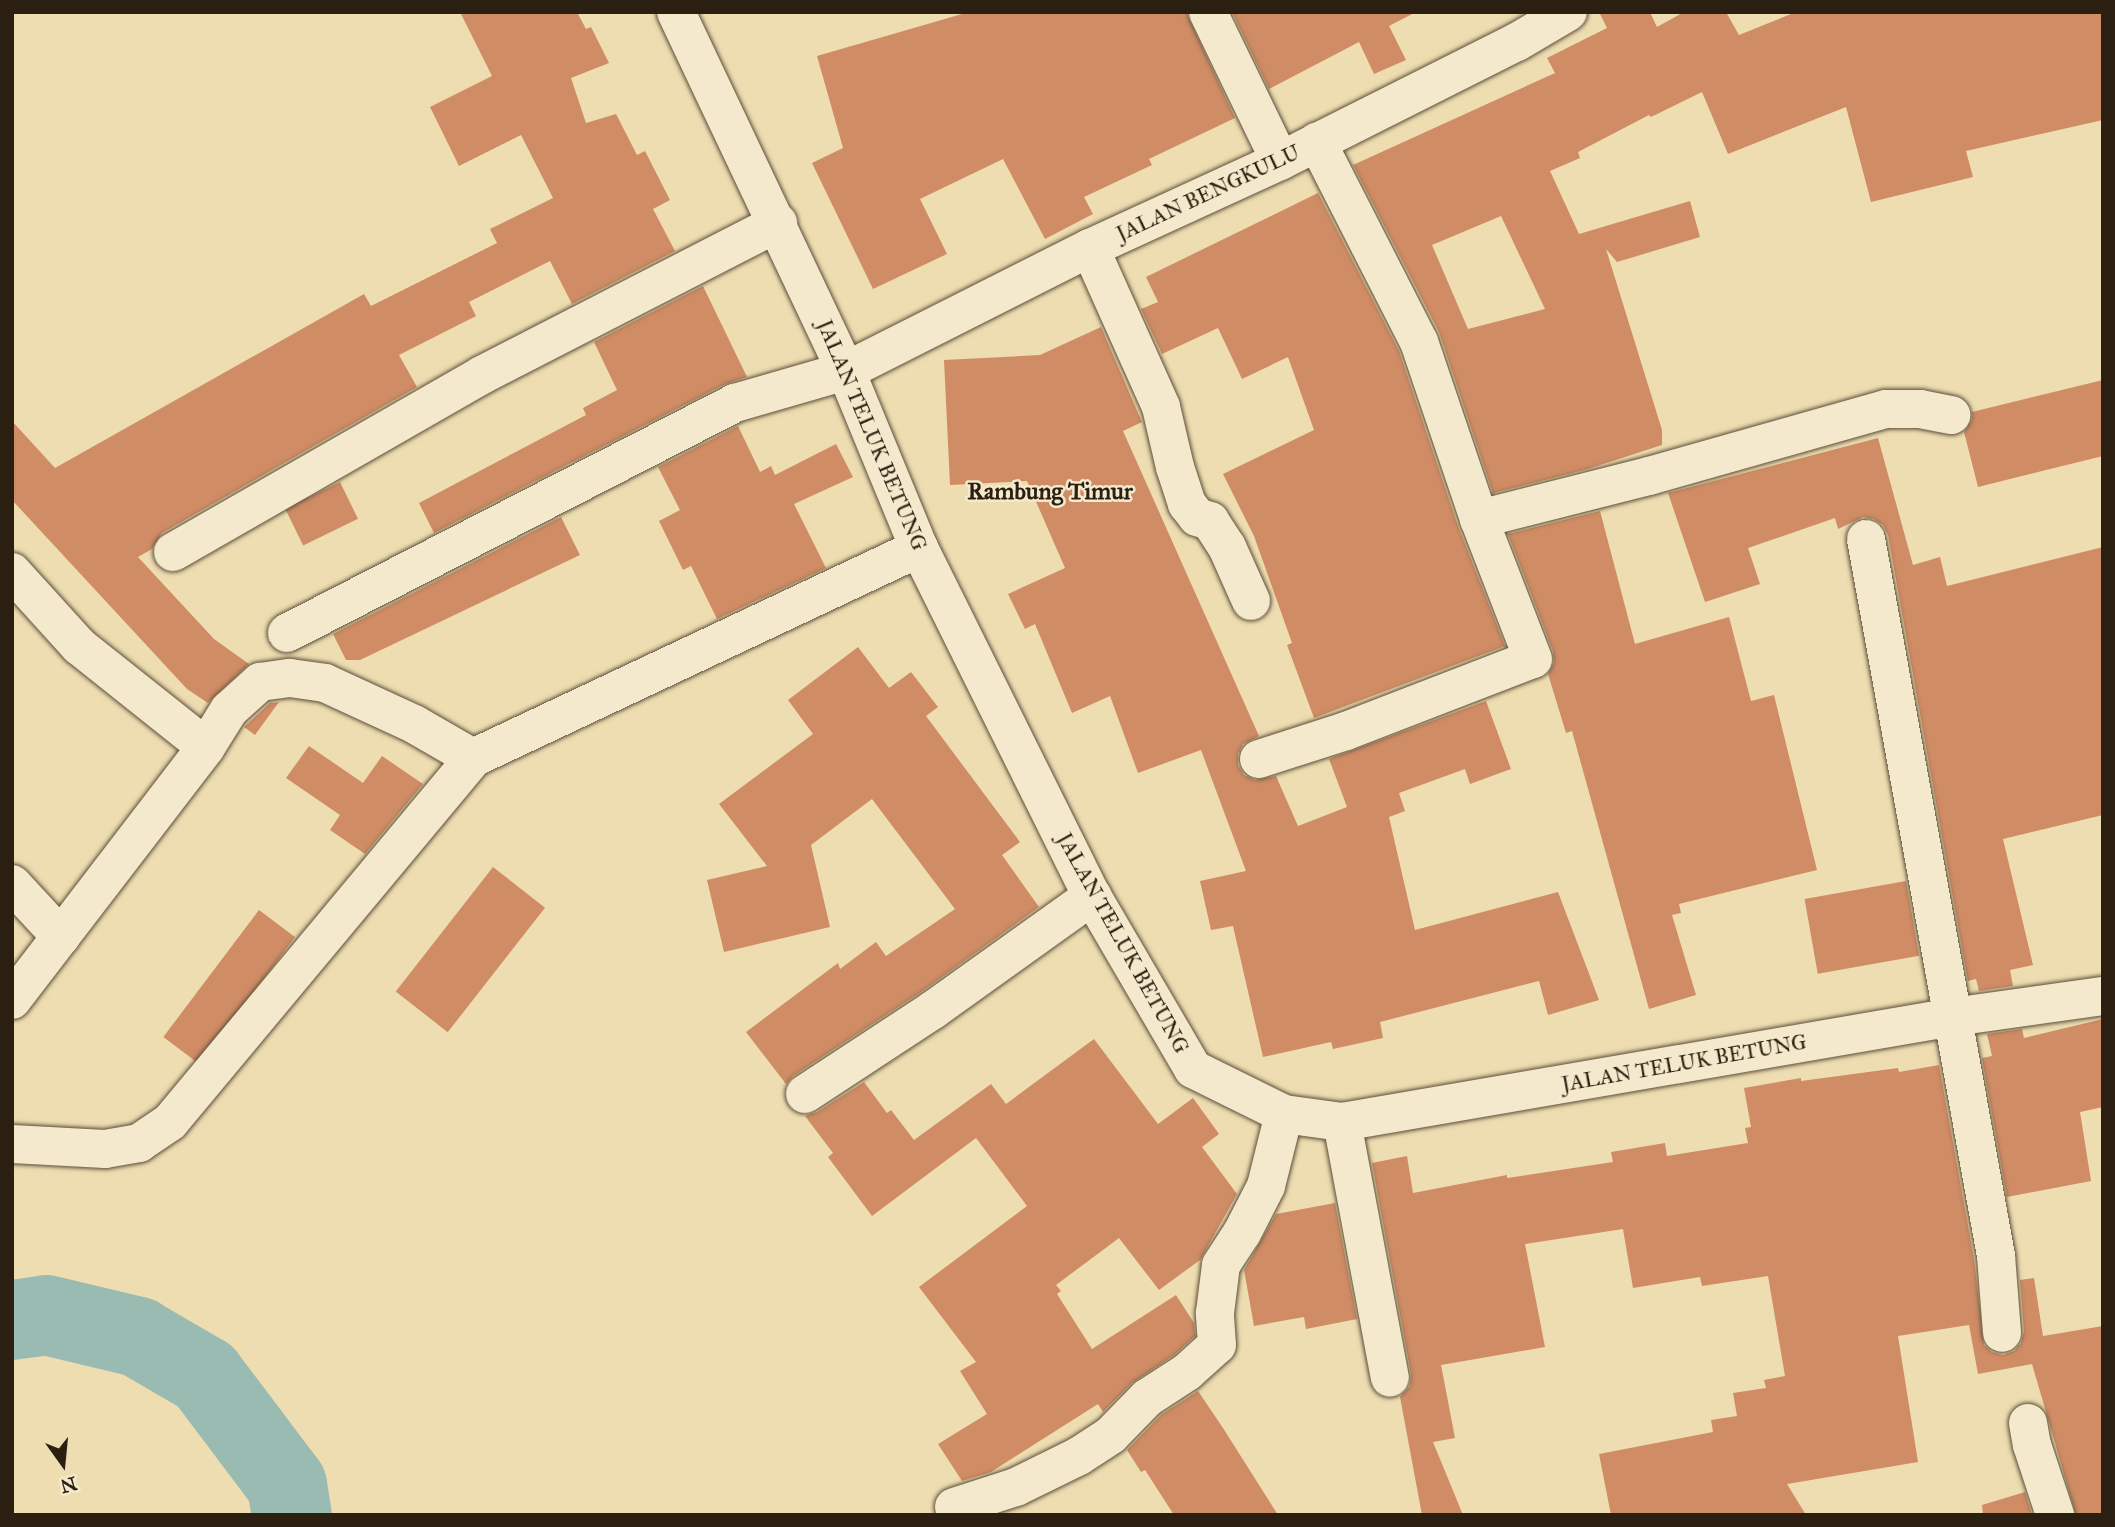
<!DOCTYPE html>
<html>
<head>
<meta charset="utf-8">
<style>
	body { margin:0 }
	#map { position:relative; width:2115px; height:1527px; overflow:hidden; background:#eeddb1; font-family:"IM FELL Great Primer",serif }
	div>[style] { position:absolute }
	.river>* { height:80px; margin:-40px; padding:0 40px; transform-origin:40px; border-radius:40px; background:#9abbb1 }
	.building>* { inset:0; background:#cf8c65; transform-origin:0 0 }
	.roads { filter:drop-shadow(0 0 2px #5c4e39) drop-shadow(0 0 2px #5c4e39) }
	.minor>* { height:38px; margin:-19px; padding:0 19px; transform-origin:19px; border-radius:19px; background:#f4e9cc }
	span { translate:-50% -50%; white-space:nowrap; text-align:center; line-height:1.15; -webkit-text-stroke:5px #f4e9cc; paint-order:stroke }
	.street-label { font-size:21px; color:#2b1f11 }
	.quarter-label { font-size:24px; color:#2b1f11; font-weight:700 }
	.frame { position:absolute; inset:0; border:14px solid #2b1f11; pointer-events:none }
	.north { position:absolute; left:28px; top:1429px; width:70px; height:70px; -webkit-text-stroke:5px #f4e9cc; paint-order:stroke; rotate:165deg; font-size:19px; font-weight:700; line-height:28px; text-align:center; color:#2b1f11 }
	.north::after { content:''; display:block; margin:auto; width:24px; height:32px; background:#2b1f11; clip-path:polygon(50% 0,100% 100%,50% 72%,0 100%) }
</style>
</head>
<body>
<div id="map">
	<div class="river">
		<div style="left:12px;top:1320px;width:34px;rotate:-8deg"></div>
		<div style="left:46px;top:1315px;width:95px;rotate:13.4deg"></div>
		<div style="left:138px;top:1337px;width:78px;rotate:30.2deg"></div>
		<div style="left:205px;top:1376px;width:136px;rotate:53deg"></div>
		<div style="left:287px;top:1485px;width:30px;rotate:81deg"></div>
	</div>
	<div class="building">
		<div style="clip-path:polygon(460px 12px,577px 12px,586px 29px,591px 27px,609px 63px,571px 78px,586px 123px,616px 114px,637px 155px,645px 151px,670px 200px,653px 209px,675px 251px,572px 304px,550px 261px,469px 302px,476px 316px,399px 355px,417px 387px,162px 533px,152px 549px,138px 557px,214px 639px,249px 664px,208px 703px,187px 689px,12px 500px,12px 421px,55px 468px,364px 294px,371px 306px,497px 243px,490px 229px,553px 198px,521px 135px,459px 166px,430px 107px,492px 76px)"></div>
		<div style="clip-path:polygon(969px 12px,1186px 12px,1235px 118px,1149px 159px,1152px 165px,1084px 197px,1093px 214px,1045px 239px,1003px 159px,920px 199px,947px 254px,873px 289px,812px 163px,843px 148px,817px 56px)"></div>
		<div style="clip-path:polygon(1232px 12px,1416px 12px,1389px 26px,1406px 60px,1374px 74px,1359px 42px,1269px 89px)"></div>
		<div style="clip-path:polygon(evenodd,1599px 12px,1650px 12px,1657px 27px,1684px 12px,1726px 12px,1739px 35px,1796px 12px,2103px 12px,2103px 120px,1966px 151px,1973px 177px,1871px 202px,1846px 107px,1728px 154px,1702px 92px,1651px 117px,1649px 115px,1578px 152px,1580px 158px,1550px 171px,1579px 234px,1690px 201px,1700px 237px,1617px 262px,1606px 249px,1662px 430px,1662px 445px,1588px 469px,1493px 493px,1439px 332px,1353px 165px,1555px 73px,1547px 58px,1607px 28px,1599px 12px,1501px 216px,1545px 309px,1468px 329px,1432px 245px,1501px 216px)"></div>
		<div style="clip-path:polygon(1318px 193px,1399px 351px,1458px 526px,1505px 646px,1314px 718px,1287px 645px,1292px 643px,1254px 536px,1223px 474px,1314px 430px,1288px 357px,1242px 379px,1218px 328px,1162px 354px,1141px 309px,1158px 302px,1146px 277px)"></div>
		<div style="clip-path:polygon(703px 286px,747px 377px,725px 384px,434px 533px,419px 503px,586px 415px,583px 408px,617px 390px,594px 342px)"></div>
		<div style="clip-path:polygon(1101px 327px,1142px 422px,1123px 431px,1259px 736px,1243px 744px,1238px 754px,1238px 765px,1244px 775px,1255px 780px,1276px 776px,1298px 826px,1347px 807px,1329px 759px,1486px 701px,1511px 769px,1470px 784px,1465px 769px,1399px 793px,1405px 811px,1389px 817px,1415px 930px,1558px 892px,1599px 1000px,1548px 1015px,1539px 981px,1380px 1022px,1383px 1038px,1333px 1049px,1331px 1042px,1263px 1057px,1233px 926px,1211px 930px,1200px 881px,1246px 871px,1201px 750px,1138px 773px,1110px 696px,1072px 713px,1035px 624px,1025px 629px,1008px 594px,1065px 568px,1027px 481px,950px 485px,944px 360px,1040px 355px)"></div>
		<div style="clip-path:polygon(2103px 380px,2103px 456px,1978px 487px,1964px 432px,1972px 420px,1972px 412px)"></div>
		<div style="clip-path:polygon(738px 426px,760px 472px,771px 466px,775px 475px,836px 444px,853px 477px,794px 504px,826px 568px,717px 619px,691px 566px,683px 570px,659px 521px,680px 510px,658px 467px)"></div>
		<div style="clip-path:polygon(1878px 438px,1913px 565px,1940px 557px,1947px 586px,2103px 547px,2103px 815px,2003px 839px,2033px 965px,2010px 970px,2013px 986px,1979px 991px,1976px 979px,1968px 981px,1888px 535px,1883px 525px,1874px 519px,1863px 517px,1838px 529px,1835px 518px,1748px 548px,1760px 584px,1705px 602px,1668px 493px)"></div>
		<div style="left:340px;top:482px;width:41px;height:61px;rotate:64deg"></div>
		<div style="clip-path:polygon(1600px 511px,1635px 644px,1729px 617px,1751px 701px,1774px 695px,1817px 870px,1679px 904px,1681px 913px,1672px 915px,1696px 995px,1649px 1009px,1572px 731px,1566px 733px,1548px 674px,1554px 663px,1553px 651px,1508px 534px)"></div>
		<div style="clip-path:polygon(561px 517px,580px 555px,360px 660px,346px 660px,333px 634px)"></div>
		<div style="clip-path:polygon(858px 647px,889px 688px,911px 672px,938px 707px,926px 716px,1020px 842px,1002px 855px,1039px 907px,921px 992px,793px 1076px,786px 1084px,746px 1032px,838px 963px,840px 969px,876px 942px,886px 956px,955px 909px,872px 799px,811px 845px,830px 927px,724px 952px,707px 880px,767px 866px,719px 804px,813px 734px,788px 700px)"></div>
		<div style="clip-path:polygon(279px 702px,255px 735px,244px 727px,270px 703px)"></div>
		<div style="clip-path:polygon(309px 746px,363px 783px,382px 756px,423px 784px,365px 854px,330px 830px,340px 815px,286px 778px)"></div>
		<div style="left:493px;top:867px;width:66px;height:158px;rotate:38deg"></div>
		<div style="left:1906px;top:881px;width:76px;height:103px;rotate:80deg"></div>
		<div style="left:259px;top:910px;width:45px;height:159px;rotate:37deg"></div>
		<div style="clip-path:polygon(2103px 1019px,2103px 1107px,2080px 1112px,2091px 1181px,2007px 1197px,1982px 1058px,1992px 1056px,1987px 1034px,2022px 1029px,2024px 1038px)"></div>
		<div style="clip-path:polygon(1094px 1039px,1158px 1124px,1193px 1098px,1219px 1134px,1202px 1147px,1237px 1194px,1200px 1260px,1159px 1290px,1119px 1238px,1056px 1285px,1061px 1291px,1057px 1294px,1092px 1349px,1176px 1295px,1194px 1323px,1195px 1336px,1174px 1355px,1132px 1383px,1103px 1412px,1098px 1404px,991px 1472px,962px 1481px,938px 1444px,987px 1414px,960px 1371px,976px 1362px,919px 1287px,1027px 1206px,976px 1138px,872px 1216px,828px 1157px,833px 1153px,805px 1116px,817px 1112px,864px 1082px,887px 1113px,891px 1110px,914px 1140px,991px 1084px,1006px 1104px)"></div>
		<div style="clip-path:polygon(1939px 1065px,1974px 1259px,1984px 1345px,1992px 1352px,2003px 1355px,2014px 1351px,2021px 1343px,2024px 1331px,2020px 1280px,2034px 1278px,2043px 1336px,2103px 1326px,2103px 1515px,2076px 1515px,2032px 1364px,1978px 1374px,1969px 1325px,1898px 1336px,1918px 1462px,1787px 1484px,1806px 1515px,1611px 1515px,1599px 1454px,1713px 1432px,1711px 1420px,1737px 1416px,1733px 1393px,1766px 1388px,1764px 1380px,1785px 1376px,1768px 1276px,1702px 1286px,1700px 1277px,1633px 1288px,1623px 1229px,1525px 1244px,1545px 1347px,1441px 1365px,1455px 1438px,1433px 1442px,1463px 1515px,1422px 1515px,1400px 1397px,1410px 1386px,1411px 1374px,1372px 1163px,1407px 1156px,1413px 1193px,1507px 1175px,1507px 1178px,1613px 1162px,1611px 1152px,1665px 1143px,1667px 1156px,1748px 1143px,1745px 1128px,1751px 1127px,1744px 1088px,1801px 1078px,1801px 1081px,1898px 1068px,1899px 1072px)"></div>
		<div style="clip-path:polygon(1335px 1203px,1357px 1319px,1306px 1329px,1304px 1317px,1254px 1326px,1244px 1270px,1276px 1214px)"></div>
		<div style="clip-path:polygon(1198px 1391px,1223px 1428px,1278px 1515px,1174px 1515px,1145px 1470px,1141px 1472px,1127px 1450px,1161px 1415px)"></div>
		<div style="clip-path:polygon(2025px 1492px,2032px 1515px,1983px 1515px,1982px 1505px)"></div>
	</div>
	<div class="roads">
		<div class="minor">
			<div style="left:676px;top:12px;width:397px;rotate:64.7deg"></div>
			<div style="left:846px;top:371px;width:191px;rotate:67.6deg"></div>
			<div style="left:919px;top:548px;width:389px;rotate:63.6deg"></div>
			<div style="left:1092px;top:896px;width:200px;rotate:59.7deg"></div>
			<div style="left:1193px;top:1069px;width:102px;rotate:26.3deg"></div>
			<div style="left:1284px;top:1114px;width:59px;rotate:7.9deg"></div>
			<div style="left:1342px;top:1122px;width:620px;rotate:-9.75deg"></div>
			<div style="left:1953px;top:1017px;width:151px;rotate:-8deg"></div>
			<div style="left:1208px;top:12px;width:165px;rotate:64.2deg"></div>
			<div style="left:1090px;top:248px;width:174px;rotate:65.9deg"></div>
			<div style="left:1161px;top:407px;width:62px;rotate:76.9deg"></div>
			<div style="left:1175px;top:467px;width:39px;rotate:72deg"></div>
			<div style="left:1187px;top:504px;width:16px;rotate:52deg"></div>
			<div style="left:1197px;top:517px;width:14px;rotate:17deg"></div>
			<div style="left:1210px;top:521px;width:31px;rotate:57deg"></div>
			<div style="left:1227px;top:547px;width:59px;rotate:66deg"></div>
			<div style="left:1479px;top:519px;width:175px;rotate:-14.2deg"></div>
			<div style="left:1649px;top:476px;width:246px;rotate:-15.8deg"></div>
			<div style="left:1886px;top:409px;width:34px"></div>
			<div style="left:1920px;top:409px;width:32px;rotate:11deg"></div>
			<div style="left:1866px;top:539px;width:729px;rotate:79.72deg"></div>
			<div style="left:1996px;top:1256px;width:77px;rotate:85.5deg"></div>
			<div style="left:173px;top:552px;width:356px;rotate:-29.8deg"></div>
			<div style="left:482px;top:375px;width:333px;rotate:-27.2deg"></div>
			<div style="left:12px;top:572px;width:100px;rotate:47.8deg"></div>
			<div style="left:79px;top:646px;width:162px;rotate:38.5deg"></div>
			<div style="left:206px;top:747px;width:44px;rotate:-58.1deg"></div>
			<div style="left:229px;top:710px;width:42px;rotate:-42.1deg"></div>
			<div style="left:260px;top:682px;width:30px;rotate:-8deg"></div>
			<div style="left:290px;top:678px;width:35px;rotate:8deg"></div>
			<div style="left:325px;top:683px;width:98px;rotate:24.7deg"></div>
			<div style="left:414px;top:724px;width:68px;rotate:30deg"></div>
			<div style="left:287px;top:633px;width:504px;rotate:-27.18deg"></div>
			<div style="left:735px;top:403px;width:116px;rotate:-16.1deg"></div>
			<div style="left:846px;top:371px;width:273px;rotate:-26.8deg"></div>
			<div style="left:1090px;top:248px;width:209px;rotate:-24.6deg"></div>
			<div style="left:1280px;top:161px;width:265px;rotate:-26.7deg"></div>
			<div style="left:1517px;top:42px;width:59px;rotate:-30.5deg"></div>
			<div style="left:1259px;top:759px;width:91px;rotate:-17.8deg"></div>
			<div style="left:1346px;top:731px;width:200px;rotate:-21.1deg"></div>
			<div style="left:1533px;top:659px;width:150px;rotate:-111.1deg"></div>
			<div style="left:1479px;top:519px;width:187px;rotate:-108.7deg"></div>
			<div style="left:1419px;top:342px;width:225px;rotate:-117deg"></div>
			<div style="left:12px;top:884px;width:72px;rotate:47.2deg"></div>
			<div style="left:12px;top:1000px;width:319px;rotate:-52.5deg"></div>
			<div style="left:805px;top:1094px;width:153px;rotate:-33.3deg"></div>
			<div style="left:933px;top:1010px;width:196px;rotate:-35.6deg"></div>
			<div style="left:1342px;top:1122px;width:260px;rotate:79.4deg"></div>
			<div style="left:12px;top:1144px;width:93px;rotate:3.1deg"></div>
			<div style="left:105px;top:1149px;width:35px;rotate:-10deg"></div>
			<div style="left:139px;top:1143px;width:37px;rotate:-34deg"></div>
			<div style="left:170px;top:1122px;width:474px;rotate:-50.2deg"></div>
			<div style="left:473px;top:758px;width:493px;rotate:-25.2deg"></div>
			<div style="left:2028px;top:1423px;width:22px;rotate:80deg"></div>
			<div style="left:2032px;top:1445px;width:74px;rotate:71.8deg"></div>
			<div style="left:954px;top:1507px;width:65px;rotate:-17.9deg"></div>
			<div style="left:1016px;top:1487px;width:70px;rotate:-26.2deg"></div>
			<div style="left:1079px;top:1456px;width:38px;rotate:-33deg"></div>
			<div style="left:1111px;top:1435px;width:52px;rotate:-45.8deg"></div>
			<div style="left:1147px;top:1398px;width:48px;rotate:-33deg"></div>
			<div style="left:1187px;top:1372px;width:40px;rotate:-42deg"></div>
			<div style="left:1217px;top:1345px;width:32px;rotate:-94deg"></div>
			<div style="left:1215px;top:1313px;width:48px;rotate:-82.9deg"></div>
			<div style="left:1221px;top:1265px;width:38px;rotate:-57deg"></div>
			<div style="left:1242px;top:1233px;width:53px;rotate:-62.9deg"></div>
			<div style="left:1266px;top:1186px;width:74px;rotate:-76deg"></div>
		</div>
	</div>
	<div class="street-label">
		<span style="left:1208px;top:193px;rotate:-25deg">JALAN BENGKULU</span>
		<span style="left:872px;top:435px;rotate:67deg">JALAN TELUK BETUNG</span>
		<span style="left:1123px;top:943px;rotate:61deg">JALAN TELUK BETUNG</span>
		<span style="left:1684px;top:1063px;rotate:-10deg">JALAN TELUK BETUNG</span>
	</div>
	<div class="quarter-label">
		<span style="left:1050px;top:492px">Rambung Timur</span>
	</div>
	<div class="frame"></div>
	<div class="north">N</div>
</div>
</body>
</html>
